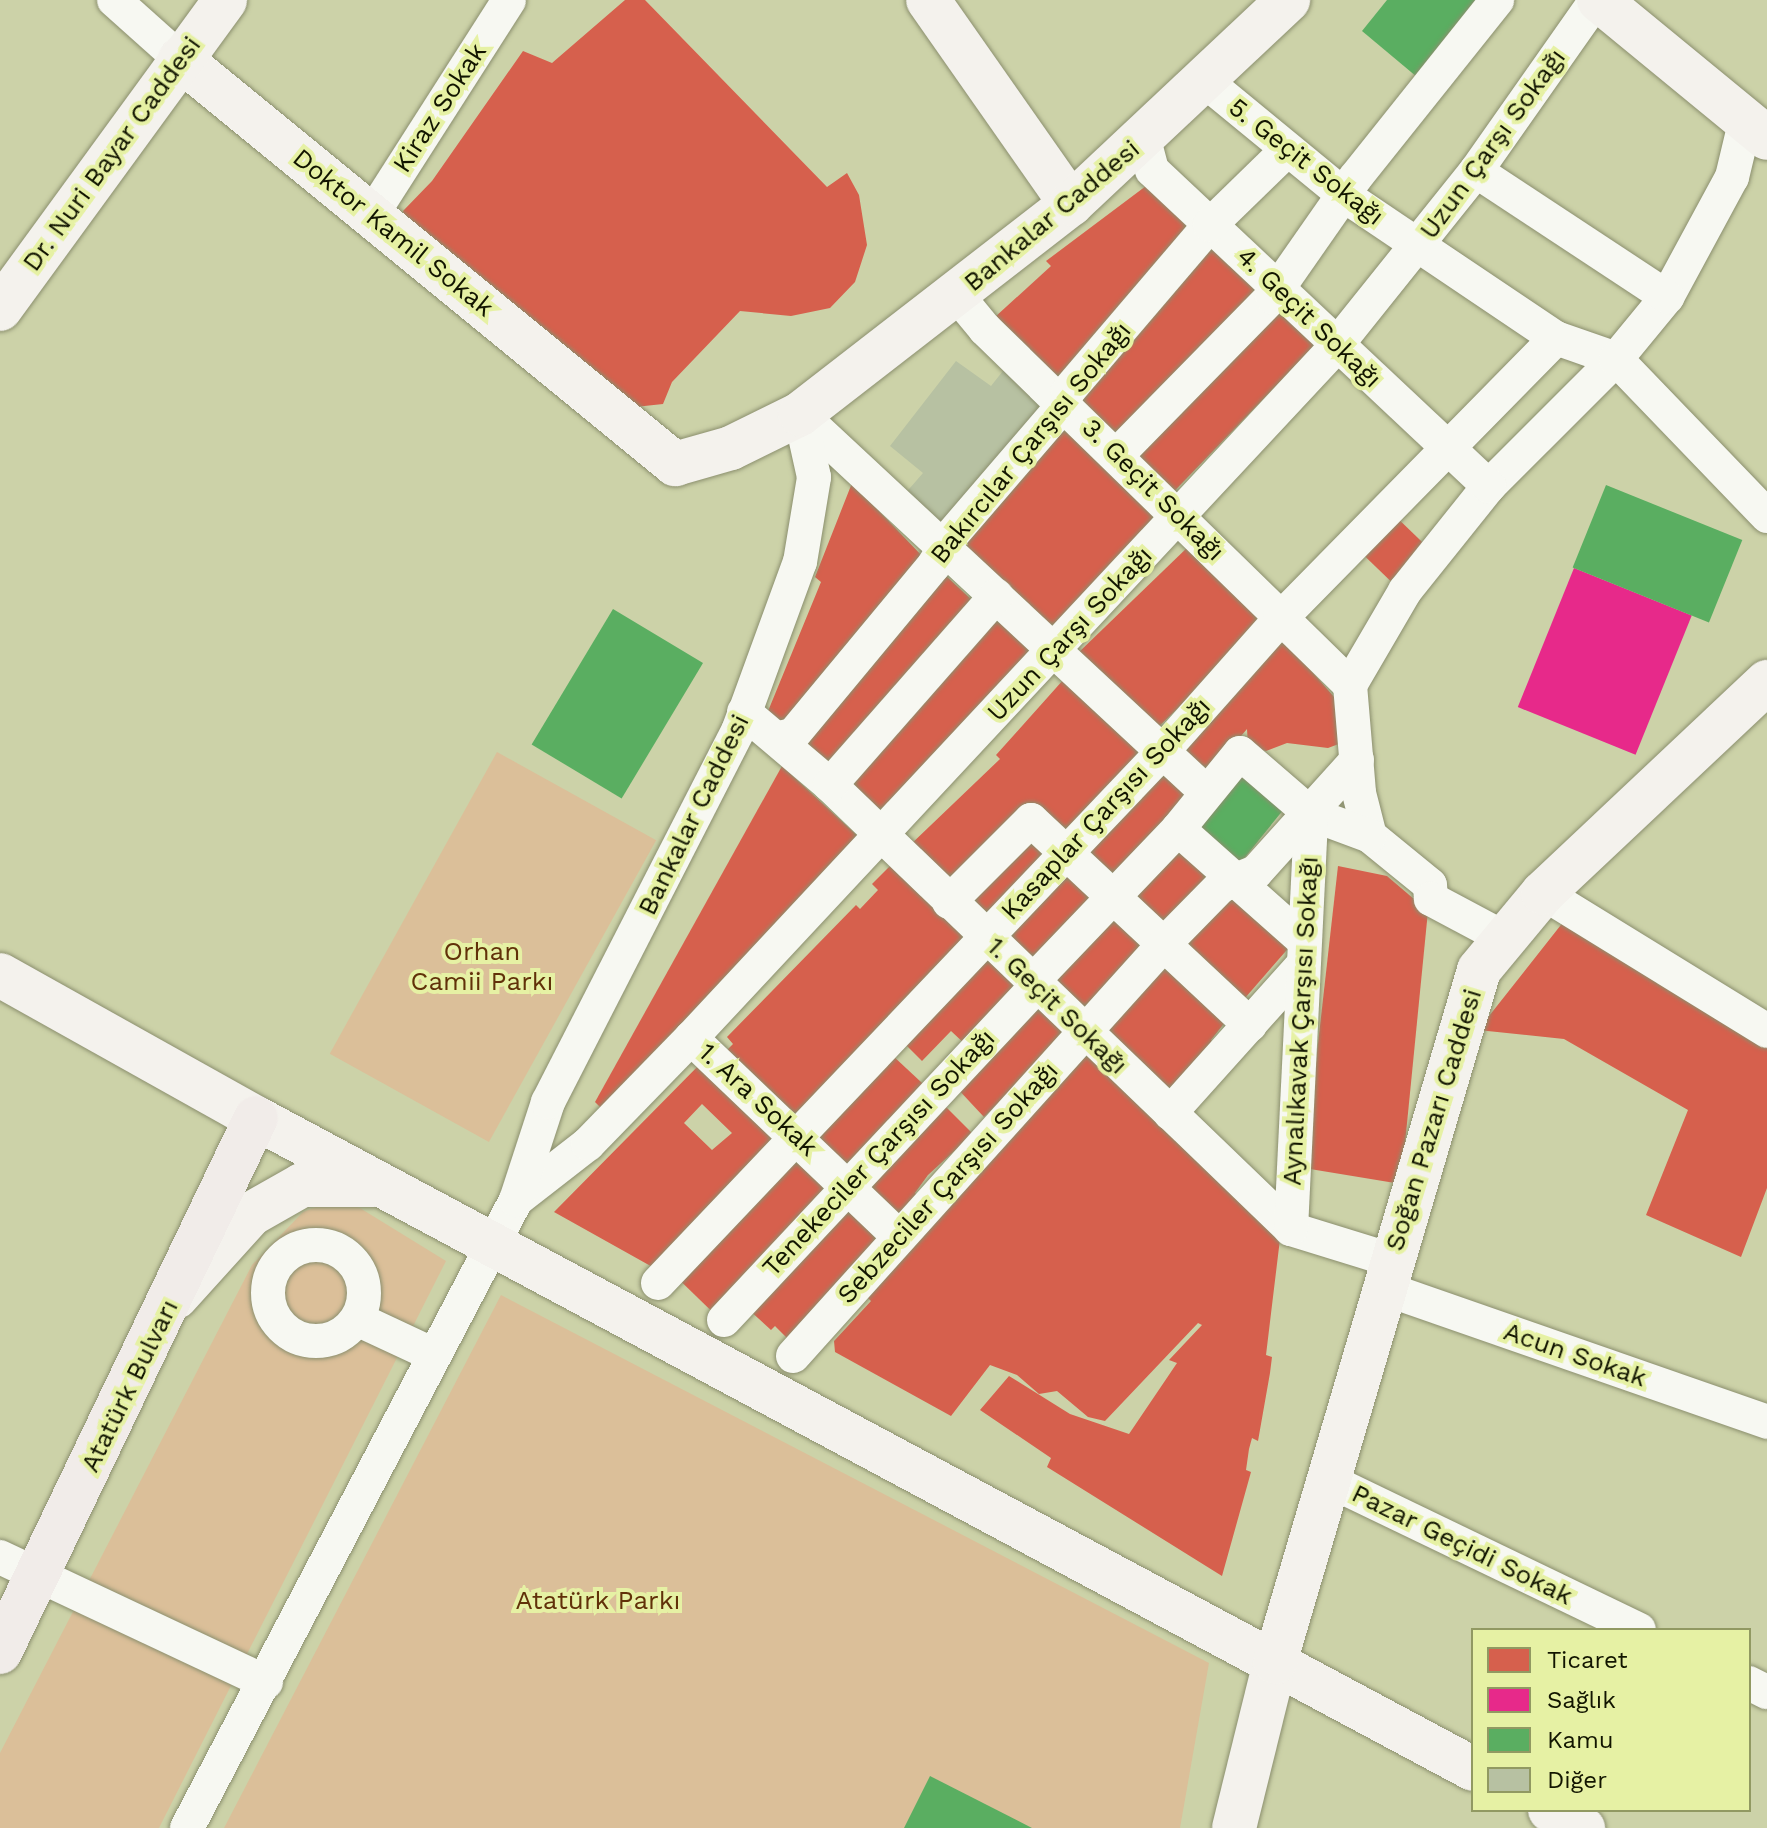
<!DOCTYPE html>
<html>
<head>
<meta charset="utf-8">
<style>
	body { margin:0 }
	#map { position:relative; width:1767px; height:1828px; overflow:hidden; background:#ccd2a8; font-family:"Work Sans",sans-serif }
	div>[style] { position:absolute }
	.green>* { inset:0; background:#dbbf99; transform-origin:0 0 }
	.shops>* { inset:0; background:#d6604d; transform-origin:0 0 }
	.health>* { inset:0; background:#e7298a; transform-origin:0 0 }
	.public>* { inset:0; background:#5aae61; transform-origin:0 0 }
	.building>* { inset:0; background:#b7c1a2 }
	.roads { filter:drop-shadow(0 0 2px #8b8f6e) drop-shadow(0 0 2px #8b8f6e) }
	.street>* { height:34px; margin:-17px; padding:0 17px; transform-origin:17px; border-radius:17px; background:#f7f8f2 }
	.street>.ring { margin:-17px; padding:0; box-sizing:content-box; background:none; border:34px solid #f7f8f2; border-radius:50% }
	.secondary>* { height:44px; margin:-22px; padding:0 22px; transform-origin:22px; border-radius:22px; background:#f4f2ed }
	.primary>* { height:44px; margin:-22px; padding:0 22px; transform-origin:22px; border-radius:22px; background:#f1ece9 }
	span { translate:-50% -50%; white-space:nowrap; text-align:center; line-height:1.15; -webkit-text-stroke:8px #e6f1a4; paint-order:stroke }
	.street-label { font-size:26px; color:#121500 }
	.park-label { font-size:26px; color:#613109 }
	.legend { position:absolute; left:1471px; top:1628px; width:280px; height:184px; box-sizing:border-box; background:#e6f1a4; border:2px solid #919962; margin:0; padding:10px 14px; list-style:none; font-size:24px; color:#121500 }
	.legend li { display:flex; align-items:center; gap:16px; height:40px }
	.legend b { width:40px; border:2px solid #919962 }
</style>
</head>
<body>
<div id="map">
	<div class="green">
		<div style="left:497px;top:752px;width:182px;height:345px;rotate:29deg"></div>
		<div style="clip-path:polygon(342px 1197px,446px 1261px,159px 1828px,0 1828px,0 1753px,252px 1265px,303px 1212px)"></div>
		<div style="clip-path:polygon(501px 1295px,1209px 1663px,1180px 1828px,224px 1828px)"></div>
	</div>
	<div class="shops">
		<div style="clip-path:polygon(625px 0,645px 0,827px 187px,847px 173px,859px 195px,867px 245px,855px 282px,830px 308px,791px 316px,740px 311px,672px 382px,663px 404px,635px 407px,406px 231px,403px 211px,432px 181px,523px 51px,552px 63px)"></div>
		<div style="clip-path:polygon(1150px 183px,1199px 231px,1061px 383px,995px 317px,1051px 266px,1046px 261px)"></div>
		<div style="clip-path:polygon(1215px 245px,1265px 290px,1118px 445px,1077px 404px)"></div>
		<div style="left:1280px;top:304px;width:54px;height:214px;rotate:44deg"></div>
		<div style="left:1065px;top:417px;width:139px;height:166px;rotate:45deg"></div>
		<div style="clip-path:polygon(852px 483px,926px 560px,787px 732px,766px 716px,821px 582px,815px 577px)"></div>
		<div style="left:1390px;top:511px;width:49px;height:50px;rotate:44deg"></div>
		<div style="left:1191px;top:544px;width:109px;height:161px;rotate:46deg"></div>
		<div style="left:943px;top:573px;width:45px;height:222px;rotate:43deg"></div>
		<div style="clip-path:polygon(992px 615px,1032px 653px,879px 819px,846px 788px)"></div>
		<div style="clip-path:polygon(1280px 635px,1342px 706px,1352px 739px,1328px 748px,1287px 743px,1266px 751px,1248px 747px,1247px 729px,1206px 777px,1173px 746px)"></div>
		<div style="clip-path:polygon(1064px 679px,1146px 758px,1067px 843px,1022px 820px,948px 889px,907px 848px,1000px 759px,996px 755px)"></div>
		<div style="clip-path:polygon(782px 766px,861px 839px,606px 1113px,595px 1102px)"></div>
		<div style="left:1160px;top:769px;width:42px;height:116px;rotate:45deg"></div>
		<div style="left:1030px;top:830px;width:35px;height:94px;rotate:50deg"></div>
		<div style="left:1174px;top:845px;width:54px;height:67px;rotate:45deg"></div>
		<div style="clip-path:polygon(1070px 859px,1099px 897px,1035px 965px,1005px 936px)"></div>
		<div style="clip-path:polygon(891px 865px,969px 942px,795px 1128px,722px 1055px,733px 1044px,727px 1037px,856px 905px,860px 909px,878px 890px,872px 884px)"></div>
		<div style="clip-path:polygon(1338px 866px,1387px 876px,1428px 911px,1401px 1184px,1304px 1168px)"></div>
		<div style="left:1229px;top:890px;width:83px;height:74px;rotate:41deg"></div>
		<div style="clip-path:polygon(1117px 903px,1158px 944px,1084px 1012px,1051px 979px)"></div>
		<div style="clip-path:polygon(1564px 921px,1767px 1045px,1767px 1188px,1741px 1257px,1646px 1215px,1688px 1110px,1564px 1039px,1478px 1030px)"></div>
		<div style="clip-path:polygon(989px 957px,1020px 988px,966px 1045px,951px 1031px,922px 1061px,904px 1043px)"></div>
		<div style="clip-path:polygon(1167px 957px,1230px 1016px,1211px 1040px,1215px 1044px,1169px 1091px,1104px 1026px)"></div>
		<div style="clip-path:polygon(1031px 998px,1069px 1034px,984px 1117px,955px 1086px)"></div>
		<div style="clip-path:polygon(1085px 1045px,1280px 1239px,1266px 1355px,1272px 1357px,1270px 1373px,1258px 1441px,1252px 1438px,1249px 1449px,1246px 1470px,1251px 1472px,1222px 1576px,1047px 1467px,1051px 1458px,980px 1410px,1009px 1376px,1070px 1414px,1129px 1434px,1177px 1363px,1169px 1360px,1202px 1325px,1198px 1323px,1105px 1421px,1088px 1417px,1057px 1391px,1039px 1394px,1017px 1375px,990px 1365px,951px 1416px,835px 1352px,834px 1341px,871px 1301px,865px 1295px)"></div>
		<div style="left:892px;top:1055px;width:47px;height:120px;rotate:43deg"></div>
		<div style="clip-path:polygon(evenodd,705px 1059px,783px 1137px,656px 1269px,554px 1212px,705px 1059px,702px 1104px,732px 1133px,712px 1150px,684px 1123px,702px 1104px)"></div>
		<div style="clip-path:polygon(940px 1101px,973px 1134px,928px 1175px,915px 1193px,920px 1198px,898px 1227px,860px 1186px)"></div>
		<div style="left:800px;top:1149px;width:52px;height:178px;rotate:44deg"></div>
		<div style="clip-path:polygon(851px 1197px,887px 1231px,789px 1340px,775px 1326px,771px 1330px,748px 1309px)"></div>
	</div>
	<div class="health">
		<div style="left:1574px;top:568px;width:127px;height:150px;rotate:22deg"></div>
	</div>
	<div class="public">
		<div style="clip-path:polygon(1387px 0,1481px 0,1417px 77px,1362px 31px)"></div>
		<div style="left:1606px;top:485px;width:147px;height:89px;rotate:22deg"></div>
		<div style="left:613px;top:609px;width:105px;height:158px;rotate:31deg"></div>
		<div style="left:1241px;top:770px;width:58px;height:80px;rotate:39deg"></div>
		<div style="clip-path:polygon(930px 1776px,1032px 1828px,904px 1828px)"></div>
	</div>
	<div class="building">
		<div style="clip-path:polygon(956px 361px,991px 386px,1010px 362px,1056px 402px,946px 534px,903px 496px,923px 473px,890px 446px)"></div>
	</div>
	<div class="roads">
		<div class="street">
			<div style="left:114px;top:0;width:89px;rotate:41.8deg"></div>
			<div style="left:1205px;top:81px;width:181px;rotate:39.4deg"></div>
			<div style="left:1345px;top:196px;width:89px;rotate:34deg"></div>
			<div style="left:1419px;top:246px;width:165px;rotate:33.9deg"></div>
			<div style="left:1556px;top:338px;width:64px;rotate:19.3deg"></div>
			<div style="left:1616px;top:359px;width:180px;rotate:135deg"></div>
			<div style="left:1489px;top:486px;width:134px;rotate:128.7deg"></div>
			<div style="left:1405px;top:591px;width:109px;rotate:120.3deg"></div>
			<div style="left:1350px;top:685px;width:108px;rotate:85.2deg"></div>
			<div style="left:1359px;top:793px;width:44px;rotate:75.7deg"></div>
			<div style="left:1370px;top:836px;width:77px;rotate:39.2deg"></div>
			<div style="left:1430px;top:885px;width:14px;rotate:86deg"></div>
			<div style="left:1431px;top:899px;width:83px;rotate:28.1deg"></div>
			<div style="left:1745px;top:123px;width:56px;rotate:103.5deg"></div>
			<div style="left:1732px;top:177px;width:136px;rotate:118.4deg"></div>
			<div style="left:1667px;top:297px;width:80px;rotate:129.4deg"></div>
			<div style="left:1616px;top:359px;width:218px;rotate:46.1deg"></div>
			<div style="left:1144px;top:140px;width:31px;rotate:75deg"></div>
			<div style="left:1152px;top:170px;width:462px;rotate:43.2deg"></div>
			<div style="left:1476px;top:171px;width:229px;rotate:33.4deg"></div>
			<div style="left:371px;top:216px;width:256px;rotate:-57.4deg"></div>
			<div style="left:956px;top:294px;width:45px;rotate:50.4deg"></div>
			<div style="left:985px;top:329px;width:510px;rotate:44.28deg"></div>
			<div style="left:800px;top:414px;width:555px;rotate:42.95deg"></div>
			<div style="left:1118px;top:454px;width:220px;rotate:-45.6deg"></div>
			<div style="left:1272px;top:297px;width:145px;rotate:-55.1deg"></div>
			<div style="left:1355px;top:178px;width:228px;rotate:-51.4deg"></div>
			<div style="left:744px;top:712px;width:113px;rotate:40.3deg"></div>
			<div style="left:830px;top:785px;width:640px;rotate:43.92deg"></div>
			<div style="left:1291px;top:1229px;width:105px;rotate:17.2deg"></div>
			<div style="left:779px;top:738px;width:14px;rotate:-12deg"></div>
			<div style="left:793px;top:735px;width:221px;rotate:-50.3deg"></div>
			<div style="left:934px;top:565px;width:32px;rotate:-60deg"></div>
			<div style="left:950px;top:537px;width:169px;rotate:-49.3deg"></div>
			<div style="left:1060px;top:409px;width:20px;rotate:-66deg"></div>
			<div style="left:1068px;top:391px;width:218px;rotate:-49.5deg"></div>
			<div style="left:1210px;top:225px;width:107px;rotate:-44.2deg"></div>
			<div style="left:830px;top:785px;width:252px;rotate:-48.7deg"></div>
			<div style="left:1178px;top:829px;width:167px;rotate:41.6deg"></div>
			<div style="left:1543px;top:893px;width:263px;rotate:31.6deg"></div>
			<div style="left:949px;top:902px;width:116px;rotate:-45deg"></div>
			<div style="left:1031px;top:820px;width:300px;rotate:43.1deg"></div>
			<div style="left:1031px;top:983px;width:213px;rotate:-46.3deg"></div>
			<div style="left:1178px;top:829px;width:98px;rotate:-50.8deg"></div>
			<div style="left:1240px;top:753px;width:94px;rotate:40.7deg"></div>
			<div style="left:1311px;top:814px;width:63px;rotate:20.4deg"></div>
			<div style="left:691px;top:1038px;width:278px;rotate:43.7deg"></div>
			<div style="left:1170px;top:1113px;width:198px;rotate:-48.1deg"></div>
			<div style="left:516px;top:1200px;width:91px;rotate:-37.9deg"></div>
			<div style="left:588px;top:1144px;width:148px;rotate:-45.8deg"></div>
			<div style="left:691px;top:1038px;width:938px;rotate:-46.99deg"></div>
			<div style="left:1331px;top:352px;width:232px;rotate:-51.3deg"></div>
			<div style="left:1476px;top:171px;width:209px;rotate:-54.9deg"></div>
			<div style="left:1291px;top:1229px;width:415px;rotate:-87.2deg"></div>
			<div class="ring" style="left:268px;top:1245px;width:62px;height:62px"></div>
			<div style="left:658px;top:1283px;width:719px;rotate:-46.47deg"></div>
			<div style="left:1153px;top:762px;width:191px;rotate:-48.4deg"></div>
			<div style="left:1280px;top:619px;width:394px;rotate:-45.5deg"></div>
			<div style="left:1383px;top:1288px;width:407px;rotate:19.2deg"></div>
			<div style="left:357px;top:1319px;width:83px;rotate:25deg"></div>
			<div style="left:724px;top:1320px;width:456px;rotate:-46.9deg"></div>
			<div style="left:793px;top:1356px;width:556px;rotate:-47.99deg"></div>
			<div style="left:1165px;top:943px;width:80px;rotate:-45.5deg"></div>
			<div style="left:1221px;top:886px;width:38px;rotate:-22deg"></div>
			<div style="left:1256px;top:872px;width:151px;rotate:-48deg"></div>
			<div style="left:1328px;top:1480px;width:345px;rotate:25.7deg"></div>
			<div style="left:0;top:1557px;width:294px;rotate:25.2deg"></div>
			<div style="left:1749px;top:1683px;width:20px;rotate:27deg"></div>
			<div style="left:187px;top:1828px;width:709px;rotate:-62.35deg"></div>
			<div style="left:516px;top:1200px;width:103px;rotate:-71.9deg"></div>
			<div style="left:548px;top:1102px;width:417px;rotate:-62.9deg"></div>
			<div style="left:738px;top:731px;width:180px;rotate:-69.9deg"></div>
			<div style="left:800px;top:562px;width:86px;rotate:-80.6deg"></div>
			<div style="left:814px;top:477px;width:65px;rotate:-102.5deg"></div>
		</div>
		<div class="secondary">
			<div style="left:928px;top:0;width:249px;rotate:55deg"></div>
			<div style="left:1599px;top:0;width:217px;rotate:39.4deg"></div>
			<div style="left:180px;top:59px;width:640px;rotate:39.29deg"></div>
			<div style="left:675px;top:464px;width:58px;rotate:-15.9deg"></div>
			<div style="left:731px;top:448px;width:77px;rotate:-26.2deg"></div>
			<div style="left:800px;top:414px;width:343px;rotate:-37.8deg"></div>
			<div style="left:1071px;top:204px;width:298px;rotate:-43.2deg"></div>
			<div style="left:0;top:309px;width:382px;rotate:-53.9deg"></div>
			<div style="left:0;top:975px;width:293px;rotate:29.2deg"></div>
			<div style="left:256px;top:1118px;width:1380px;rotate:28.14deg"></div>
			<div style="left:176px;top:1297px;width:112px;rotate:-47.9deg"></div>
			<div style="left:251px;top:1214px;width:59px;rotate:-29.6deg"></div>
			<div style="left:302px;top:1185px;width:72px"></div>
			<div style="left:1550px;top:1810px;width:38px;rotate:29deg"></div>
			<div style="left:1234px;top:1828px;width:171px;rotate:-76.1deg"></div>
			<div style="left:1275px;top:1662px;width:721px;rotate:-73.57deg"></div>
			<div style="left:1479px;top:970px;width:100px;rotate:-50.3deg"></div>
			<div style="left:1543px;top:893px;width:308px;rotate:-43.3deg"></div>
		</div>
		<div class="primary">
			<div style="left:0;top:1652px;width:592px;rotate:-64.39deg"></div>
		</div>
	</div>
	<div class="street-label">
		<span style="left:440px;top:108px;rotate:-57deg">Kiraz Sokak</span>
		<span style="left:1493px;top:144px;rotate:-54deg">Uzun Çarşı Sokağı</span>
		<span style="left:112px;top:154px;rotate:-54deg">Dr. Nuri Bayar Caddesi</span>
		<span style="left:1306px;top:162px;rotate:38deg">5. Geçit Sokağı</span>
		<span style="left:1052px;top:216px;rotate:-40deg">Bankalar Caddesi</span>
		<span style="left:393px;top:233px;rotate:39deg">Doktor Kamil Sokak</span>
		<span style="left:1309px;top:318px;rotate:44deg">4. Geçit Sokağı</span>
		<span style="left:1031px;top:443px;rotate:-51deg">Bakırcılar Çarşısı Sokağı</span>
		<span style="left:1153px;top:490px;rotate:45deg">3. Geçit Sokağı</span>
		<span style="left:1070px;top:634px;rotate:-47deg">Uzun Çarşı Sokağı</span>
		<span style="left:1106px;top:809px;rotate:-47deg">Kasaplar Çarşısı Sokağı</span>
		<span style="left:694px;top:815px;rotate:-64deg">Bankalar Caddesi</span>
		<span style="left:1057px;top:1006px;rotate:44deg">1. Geçit Sokağı</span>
		<span style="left:1301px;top:1021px;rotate:-87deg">Aynalıkavak Çarşısı Sokağı</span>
		<span style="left:758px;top:1100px;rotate:43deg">1. Ara Sokak</span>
		<span style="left:1434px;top:1120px;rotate:-73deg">Soğan Pazarı Caddesi</span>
		<span style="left:879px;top:1153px;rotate:-47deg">Tenekeciler Çarşısı Sokağı</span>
		<span style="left:948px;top:1183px;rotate:-48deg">Sebzeciler Çarşısı Sokağı</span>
		<span style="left:1575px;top:1355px;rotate:19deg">Acun Sokak</span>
		<span style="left:130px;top:1386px;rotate:-64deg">Atatürk Bulvarı</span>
		<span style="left:1462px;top:1545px;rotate:26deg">Pazar Geçidi Sokak</span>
	</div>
	<div class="park-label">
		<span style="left:482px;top:967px">Orhan<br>Camii Parkı</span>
		<span style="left:598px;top:1601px">Atatürk Parkı</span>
	</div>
	<ul class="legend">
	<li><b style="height:22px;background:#d6604d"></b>Ticaret</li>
	<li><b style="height:22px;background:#e7298a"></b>Sağlık</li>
	<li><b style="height:22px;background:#5aae61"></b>Kamu</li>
	<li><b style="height:22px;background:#b7c1a2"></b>Diğer</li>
	</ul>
</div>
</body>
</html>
